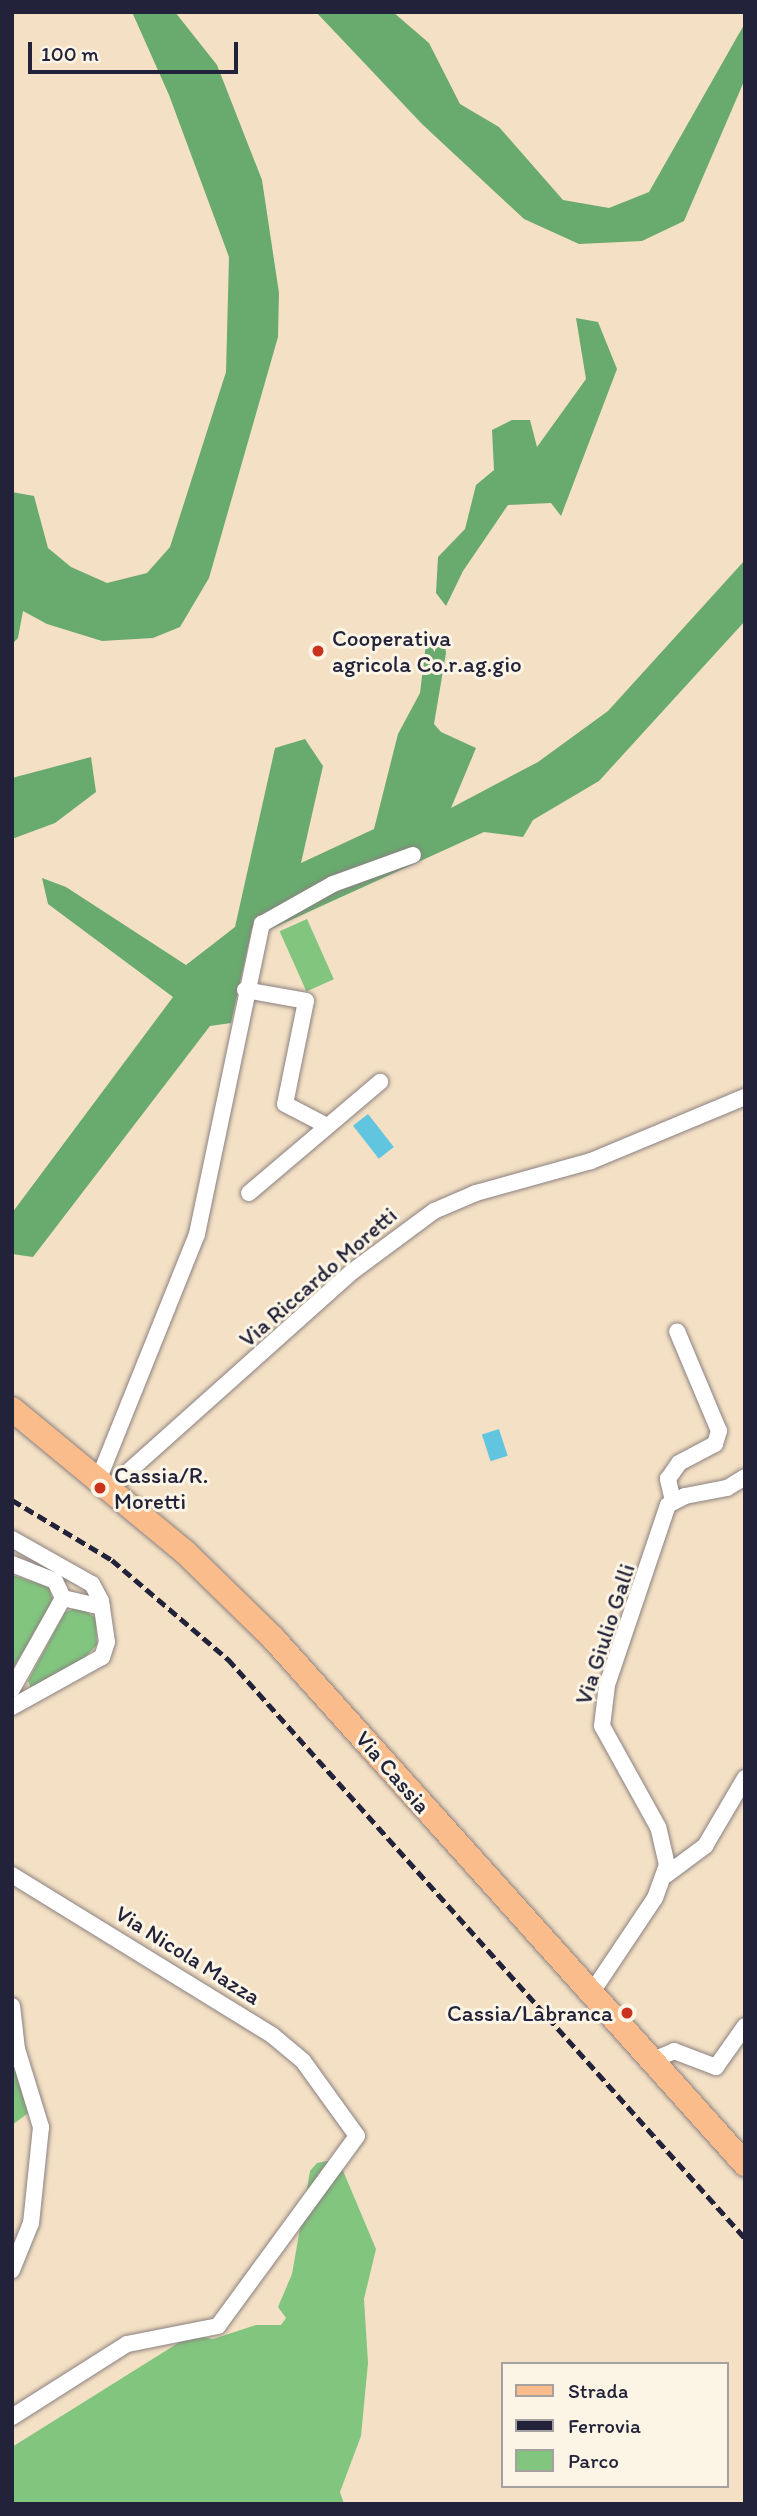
<!DOCTYPE html>
<html>
<head>
<meta charset="utf-8">
<style>
	body { margin:0 }
	#map { position:relative; width:757px; height:2516px; overflow:hidden; background:#f4e0c4; font-family:Itim,sans-serif }
	div>[style] { position:absolute }
	.green>* { inset:0; background:#82c57f; transform-origin:0 0 }
	.forest>* { inset:0; background:#69aa6e }
	.water>* { inset:0; background:#62c5e0; transform-origin:0 0 }
	.roads { filter:drop-shadow(0 0 2px #8b8180) drop-shadow(0 0 2px #8b8180) }
	.minor>* { height:16px; margin:-8px; padding:0 8px; transform-origin:8px; border-radius:8px; background:#fff }
	.primary>* { height:24px; margin:-12px; padding:0 12px; transform-origin:12px; border-radius:12px; background:#f9bc8a }
	.rail>* { height:4.5px; margin-top:-2.25px; transform-origin:0; background:repeating-linear-gradient(90deg,#22223b 0 10px,transparent 0 15px) }
	.dots>* { width:19px; height:19px; translate:-50% -50%; box-sizing:border-box; border:4px solid #fcf5e5; border-radius:50% }
	span { translate:-50% -50%; white-space:nowrap; text-align:center; line-height:1.15; -webkit-text-stroke:6px #fcf5e5; paint-order:stroke }
	.poi-label { font-size:23px; color:#22223b }
	.left { translate:0 -50%; text-align:left }
	.right { translate:-100% -50%; text-align:right }
	.street-label { font-size:23px; color:#22223b }
	.frame { position:absolute; inset:0; border:14px solid #22223b; pointer-events:none }
	.legend { position:absolute; left:501px; top:2362px; width:228px; height:126px; box-sizing:border-box; background:#fcf5e5; border:2px solid #a5a1a1; margin:0; padding:9px 12px; list-style:none; font-size:21px; color:#22223b }
	.legend li { display:flex; align-items:center; gap:14px; height:35px }
	.legend b { width:35px; border:2px solid #a5a1a1 }
	.scale { position:absolute; left:28px; top:42px; width:210px; height:32px; box-sizing:border-box; border:4px solid #22223b; border-top:0; padding-left:9px; font-size:21px; line-height:24px; white-space:nowrap; color:#22223b; -webkit-text-stroke:5px #fcf5e5; paint-order:stroke }
</style>
</head>
<body>
<div id="map">
	<div class="green">
		<div style="left:307px;top:919px;width:66px;height:30px;rotate:66deg"></div>
		<div style="clip-path:polygon(12px 1575px,50px 1587px,52px 1599px,44px 1620px,12px 1669px)"></div>
		<div style="clip-path:polygon(79px 1607px,96px 1618px,97px 1645px,78px 1664px,31px 1688px,28px 1681px,65px 1612px)"></div>
		<div style="clip-path:polygon(12px 2047px,31px 2111px,12px 2125px)"></div>
		<div style="clip-path:polygon(327px 2161px,341px 2166px,376px 2249px,364px 2299px,368px 2363px,361px 2436px,340px 2492px,344px 2504px,12px 2504px,12px 2447px,191px 2335px,213px 2339px,256px 2325px,281px 2325px,286px 2318px,278px 2307px,292px 2274px,310px 2171px,317px 2163px)"></div>
	</div>
	<div class="forest">
		<div style="clip-path:polygon(132px 12px,175px 12px,217px 65px,262px 180px,279px 293px,278px 337px,209px 578px,180px 627px,153px 638px,102px 641px,47px 624px,23px 611px,18px 638px,12px 644px,12px 492px,34px 496px,48px 548px,71px 567px,107px 583px,147px 573px,170px 547px,226px 372px,229px 257px,169px 95px)"></div>
		<div style="clip-path:polygon(316px 12px,393px 12px,429px 43px,460px 104px,499px 127px,563px 200px,609px 208px,649px 192px,745px 23px,745px 79px,684px 221px,642px 241px,579px 244px,524px 219px,422px 124px)"></div>
		<div style="clip-path:polygon(576px 318px,598px 322px,617px 369px,561px 516px,551px 503px,508px 505px,463px 571px,446px 606px,436px 593px,438px 557px,465px 529px,476px 485px,494px 470px,492px 430px,512px 420px,530px 420px,537px 447px,586px 379px)"></div>
		<div style="clip-path:polygon(745px 560px,745px 621px,599px 781px,533px 820px,523px 837px,484px 832px,271px 929px,252px 928px,231px 1023px,210px 1026px,33px 1257px,12px 1254px,12px 1213px,173px 997px,48px 904px,42px 878px,66px 887px,186px 965px,235px 927px,275px 748px,305px 739px,323px 766px,301px 863px,374px 829px,398px 734px,420px 693px,427px 635px,444px 636px,446px 653px,434px 724px,441px 732px,476px 748px,451px 808px,538px 762px,608px 711px)"></div>
		<div style="clip-path:polygon(91px 757px,96px 792px,55px 823px,12px 839px,12px 778px)"></div>
	</div>
	<div class="water">
		<div style="left:368px;top:1114px;width:42px;height:19px;rotate:52deg"></div>
		<div style="left:499px;top:1429px;width:28px;height:18px;rotate:72deg"></div>
	</div>
	<div class="roads">
		<div class="minor">
			<div style="left:245px;top:990px;width:62px;rotate:10.2deg"></div>
			<div style="left:306px;top:1001px;width:105px;rotate:101.5deg"></div>
			<div style="left:285px;top:1104px;width:47px;rotate:27.6deg"></div>
			<div style="left:249px;top:1193px;width:172px;rotate:-40.3deg"></div>
			<div style="left:99px;top:1478px;width:263px;rotate:-68.1deg"></div>
			<div style="left:197px;top:1234px;width:317px;rotate:-78.2deg"></div>
			<div style="left:262px;top:924px;width:81px;rotate:-29.4deg"></div>
			<div style="left:333px;top:884px;width:85px;rotate:-19.9deg"></div>
			<div style="left:110px;top:1488px;width:326px;rotate:-41.8deg"></div>
			<div style="left:353px;top:1271px;width:101px;rotate:-36.5deg"></div>
			<div style="left:434px;top:1211px;width:46px;rotate:-23.2deg"></div>
			<div style="left:476px;top:1193px;width:119px;rotate:-15.5deg"></div>
			<div style="left:591px;top:1161px;width:167px;rotate:-22.6deg"></div>
			<div style="left:673px;top:1501px;width:23px;rotate:-103deg"></div>
			<div style="left:668px;top:1479px;width:19px;rotate:-55deg"></div>
			<div style="left:679px;top:1463px;width:41px;rotate:-27.8deg"></div>
			<div style="left:715px;top:1444px;width:14px;rotate:-73deg"></div>
			<div style="left:719px;top:1431px;width:108px;rotate:-112.8deg"></div>
			<div style="left:12px;top:1539px;width:92px;rotate:29.4deg"></div>
			<div style="left:92px;top:1584px;width:19px;rotate:62deg"></div>
			<div style="left:101px;top:1601px;width:41px;rotate:81.7deg"></div>
			<div style="left:107px;top:1642px;width:16px;rotate:108deg"></div>
			<div style="left:102px;top:1657px;width:103px;rotate:150.9deg"></div>
			<div style="left:12px;top:1564px;width:46px;rotate:21.6deg"></div>
			<div style="left:55px;top:1581px;width:19px;rotate:65deg"></div>
			<div style="left:63px;top:1598px;width:40px;rotate:13deg"></div>
			<div style="left:12px;top:1689px;width:104px;rotate:-60.7deg"></div>
			<div style="left:12px;top:1875px;width:305px;rotate:31.6deg"></div>
			<div style="left:272px;top:2035px;width:40px;rotate:40deg"></div>
			<div style="left:303px;top:2061px;width:92px;rotate:54.2deg"></div>
			<div style="left:357px;top:2136px;width:235px;rotate:126.2deg"></div>
			<div style="left:218px;top:2326px;width:93px;rotate:168.8deg"></div>
			<div style="left:127px;top:2344px;width:136px;rotate:147.6deg"></div>
			<div style="left:666px;top:1875px;width:49px;rotate:-36.6deg"></div>
			<div style="left:705px;top:1846px;width:79px;rotate:-59.5deg"></div>
			<div style="left:592px;top:1992px;width:113px;rotate:-56.2deg"></div>
			<div style="left:655px;top:1898px;width:35px;rotate:-70deg"></div>
			<div style="left:667px;top:1865px;width:39px;rotate:-103deg"></div>
			<div style="left:658px;top:1827px;width:115px;rotate:-119deg"></div>
			<div style="left:602px;top:1726px;width:41px;rotate:-83deg"></div>
			<div style="left:607px;top:1685px;width:190px;rotate:-71.3deg"></div>
			<div style="left:668px;top:1505px;width:19px;rotate:-28deg"></div>
			<div style="left:685px;top:1496px;width:43px;rotate:-10.8deg"></div>
			<div style="left:727px;top:1488px;width:21px;rotate:-31deg"></div>
			<div style="left:12px;top:2006px;width:43px;rotate:83.4deg"></div>
			<div style="left:17px;top:2049px;width:82px;rotate:72.9deg"></div>
			<div style="left:41px;top:2127px;width:97px;rotate:95.9deg"></div>
			<div style="left:31px;top:2223px;width:51px;rotate:112deg"></div>
			<div style="left:653px;top:2060px;width:23px;rotate:-23deg"></div>
			<div style="left:674px;top:2051px;width:45px;rotate:20.9deg"></div>
			<div style="left:716px;top:2067px;width:50px;rotate:-54.7deg"></div>
		</div>
		<div class="primary">
			<div style="left:12px;top:1409px;width:226px;rotate:39.6deg"></div>
			<div style="left:186px;top:1553px;width:122px;rotate:44.3deg"></div>
			<div style="left:273px;top:1638px;width:707px;rotate:48.1deg"></div>
		</div>
	</div>
	<div class="rail">
		<div style="left:12px;top:1500px;width:117px;rotate:31deg"></div>
		<div style="left:112px;top:1560px;width:153px;rotate:40.5deg"></div>
		<div style="left:228px;top:1659px;width:776px;rotate:48.24deg"></div>
	</div>
	<div class="dots">
		<div style="left:318px;top:651px;background:#c8321e"></div>
		<div style="left:100px;top:1488px;background:#c8321e"></div>
		<div style="left:627px;top:2013px;background:#c8321e"></div>
	</div>
	<div class="poi-label">
		<span class="left" style="left:332px;top:651px">Cooperativa<br>agricola Co.r.ag.gio</span>
		<span class="left" style="left:114px;top:1488px">Cassia/R.<br>Moretti</span>
		<span class="right" style="left:613px;top:2013px">Cassia/Labranca</span>
	</div>
	<div class="street-label">
		<span style="left:318px;top:1277px;rotate:-41deg">Via Riccardo Moretti</span>
		<span style="left:605px;top:1634px;rotate:-72deg">Via Giulio Galli</span>
		<span style="left:393px;top:1772px;rotate:49deg">Via Cassia</span>
		<span style="left:188px;top:1955px;rotate:32deg">Via Nicola Mazza</span>
	</div>
	<div class="frame"></div>
	<ul class="legend">
	<li><b style="height:9px;background:#f9bc8a"></b>Strada</li>
	<li><b style="height:9px;background:#22223b"></b>Ferrovia</li>
	<li><b style="height:19px;background:#82c57f"></b>Parco</li>
	</ul>
	<div class="scale">100 m</div>
</div>
</body>
</html>
